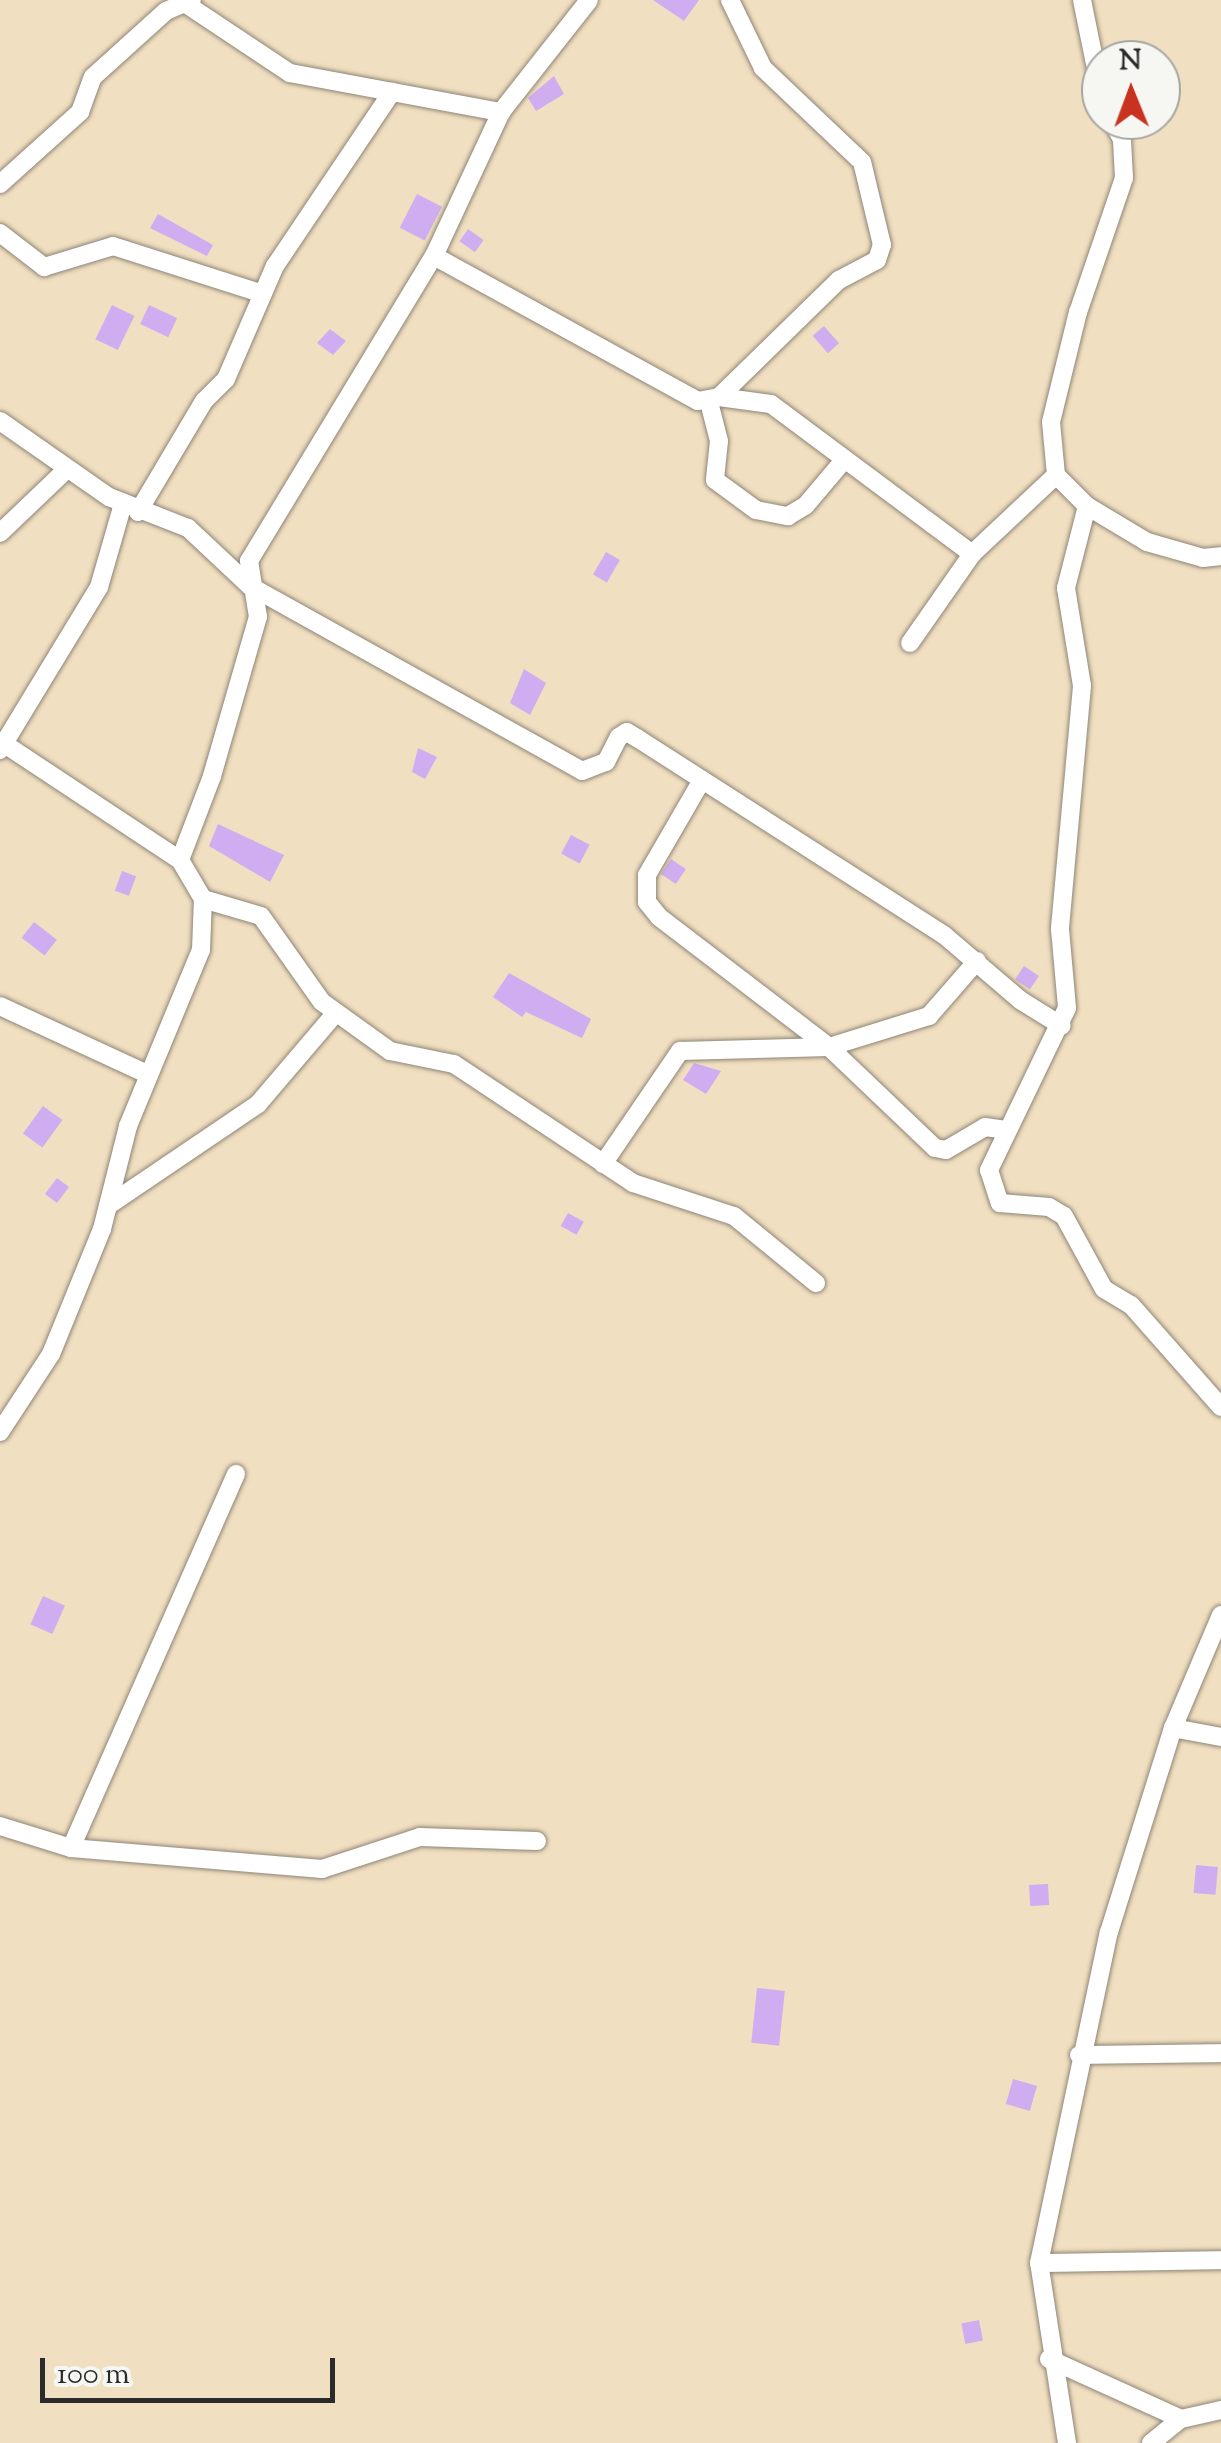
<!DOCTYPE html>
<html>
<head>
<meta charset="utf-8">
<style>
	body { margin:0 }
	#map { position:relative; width:1221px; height:2443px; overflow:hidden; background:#f1dfc1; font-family:"Sorts Mill Goudy",serif }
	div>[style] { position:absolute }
	.building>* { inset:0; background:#d0adf0; transform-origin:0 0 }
	.roads { filter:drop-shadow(0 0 2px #8e8576) drop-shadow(0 0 2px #8e8576) }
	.street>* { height:18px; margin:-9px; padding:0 9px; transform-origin:9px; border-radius:9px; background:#fff }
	span { translate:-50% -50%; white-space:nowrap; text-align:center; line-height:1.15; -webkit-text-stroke:9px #f6f6f2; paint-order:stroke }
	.north { position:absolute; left:1081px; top:40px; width:100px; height:100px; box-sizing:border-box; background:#f6f6f2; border:2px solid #a5a5a2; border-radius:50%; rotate:359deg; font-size:28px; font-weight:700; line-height:40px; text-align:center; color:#2b2b2b }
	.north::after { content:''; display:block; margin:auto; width:35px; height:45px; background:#c8321e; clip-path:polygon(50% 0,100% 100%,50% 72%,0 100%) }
	.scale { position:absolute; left:40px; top:2358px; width:295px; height:45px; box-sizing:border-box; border:5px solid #2b2b2b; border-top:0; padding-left:12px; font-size:30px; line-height:35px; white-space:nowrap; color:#2b2b2b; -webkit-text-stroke:8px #f6f6f2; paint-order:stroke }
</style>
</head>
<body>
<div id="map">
	<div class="building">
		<div style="clip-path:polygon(653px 0,699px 0,684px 21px)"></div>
		<div style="clip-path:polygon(554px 76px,564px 94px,536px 111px,528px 98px)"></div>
		<div style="left:417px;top:194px;width:28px;height:38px;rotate:27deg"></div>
		<div style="clip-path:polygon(158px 214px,213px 245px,207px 256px,150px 228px)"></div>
		<div style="left:468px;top:229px;width:19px;height:15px;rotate:35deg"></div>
		<div style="left:112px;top:305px;width:25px;height:38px;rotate:26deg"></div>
		<div style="left:149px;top:305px;width:31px;height:21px;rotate:25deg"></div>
		<div style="left:824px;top:326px;width:23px;height:15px;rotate:49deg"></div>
		<div style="clip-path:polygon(330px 329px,346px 341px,333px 355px,317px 343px)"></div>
		<div style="left:606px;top:552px;width:16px;height:26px;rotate:30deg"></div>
		<div style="clip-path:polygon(524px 669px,546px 683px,530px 715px,510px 703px)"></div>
		<div style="clip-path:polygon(418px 748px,437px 757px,425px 779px,412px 772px)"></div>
		<div style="clip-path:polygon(218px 824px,284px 855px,270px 882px,209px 846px)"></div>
		<div style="left:571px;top:835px;width:21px;height:21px;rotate:28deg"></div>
		<div style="left:671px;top:859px;width:18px;height:18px;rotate:34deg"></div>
		<div style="left:122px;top:871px;width:15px;height:21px;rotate:20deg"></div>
		<div style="left:34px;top:922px;width:29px;height:20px;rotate:38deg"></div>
		<div style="left:1024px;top:966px;width:18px;height:16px;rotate:34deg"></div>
		<div style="clip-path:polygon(509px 973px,591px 1019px,582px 1038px,526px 1012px,522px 1017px,493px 997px)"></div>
		<div style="clip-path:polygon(694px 1063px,721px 1071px,706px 1094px,683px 1080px)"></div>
		<div style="left:43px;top:1106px;width:24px;height:34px;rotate:36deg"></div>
		<div style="left:57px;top:1178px;width:15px;height:20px;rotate:37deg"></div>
		<div style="left:568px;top:1213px;width:18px;height:15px;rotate:29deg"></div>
		<div style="left:43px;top:1596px;width:24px;height:31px;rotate:24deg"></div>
		<div style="left:1196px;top:1865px;width:22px;height:28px;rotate:5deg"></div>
		<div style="left:1048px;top:1884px;width:21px;height:19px;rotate:87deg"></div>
		<div style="left:757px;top:1988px;width:28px;height:55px;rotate:6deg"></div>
		<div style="left:1013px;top:2079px;width:25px;height:26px;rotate:16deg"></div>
		<div style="left:979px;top:2320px;width:21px;height:18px;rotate:79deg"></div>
	</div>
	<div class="roads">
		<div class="street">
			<div style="left:1082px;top:0;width:95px;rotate:78.5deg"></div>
			<div style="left:186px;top:4px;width:125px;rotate:33.6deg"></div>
			<div style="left:290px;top:73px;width:215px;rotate:10.5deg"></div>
			<div style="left:1112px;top:120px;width:22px;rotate:63deg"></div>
			<div style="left:1122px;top:140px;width:38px;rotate:87deg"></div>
			<div style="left:1124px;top:178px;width:142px;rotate:108.9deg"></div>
			<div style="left:1078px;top:312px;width:113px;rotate:103.8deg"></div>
			<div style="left:1051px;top:422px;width:53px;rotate:84.6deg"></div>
			<div style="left:1056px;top:475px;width:44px;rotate:45deg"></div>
			<div style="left:1087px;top:506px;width:85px;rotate:104.4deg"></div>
			<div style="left:1066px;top:588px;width:99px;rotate:80.7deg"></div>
			<div style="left:1082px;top:686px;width:244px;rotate:95.2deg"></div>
			<div style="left:1060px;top:929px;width:79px;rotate:84.9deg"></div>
			<div style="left:1067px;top:1008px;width:180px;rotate:115.7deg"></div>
			<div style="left:989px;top:1170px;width:35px;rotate:72deg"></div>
			<div style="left:1000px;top:1203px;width:49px;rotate:4.7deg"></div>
			<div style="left:1049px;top:1207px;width:17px;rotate:31deg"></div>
			<div style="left:1064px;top:1216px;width:83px;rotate:61.3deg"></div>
			<div style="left:1104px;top:1289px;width:31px;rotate:31deg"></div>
			<div style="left:1131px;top:1305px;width:136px;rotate:48.6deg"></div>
			<div style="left:0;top:184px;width:108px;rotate:-42deg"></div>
			<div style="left:80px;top:112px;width:37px;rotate:-70deg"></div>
			<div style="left:93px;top:77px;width:98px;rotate:-42.1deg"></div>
			<div style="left:166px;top:11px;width:28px;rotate:-23deg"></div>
			<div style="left:0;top:233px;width:56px;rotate:37.7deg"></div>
			<div style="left:44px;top:267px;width:72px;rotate:-16.9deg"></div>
			<div style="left:113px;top:246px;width:157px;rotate:17.7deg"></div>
			<div style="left:434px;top:256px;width:301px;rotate:28.8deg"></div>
			<div style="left:698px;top:401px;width:21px;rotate:-11deg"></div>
			<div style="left:719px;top:397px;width:168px;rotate:-44.3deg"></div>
			<div style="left:839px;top:280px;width:43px;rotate:-27.8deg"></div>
			<div style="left:877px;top:260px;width:16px;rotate:-72deg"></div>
			<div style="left:882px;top:245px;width:85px;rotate:-103.5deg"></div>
			<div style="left:862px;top:162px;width:137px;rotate:-136.5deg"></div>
			<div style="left:763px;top:68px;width:76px;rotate:-115.9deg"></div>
			<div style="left:719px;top:397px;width:52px;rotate:7.7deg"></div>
			<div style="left:771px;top:404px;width:251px;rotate:36.7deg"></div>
			<div style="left:709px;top:402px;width:40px;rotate:75.6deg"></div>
			<div style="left:719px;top:441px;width:39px;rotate:96deg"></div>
			<div style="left:715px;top:480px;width:51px;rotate:36.2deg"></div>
			<div style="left:756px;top:510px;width:33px;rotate:11deg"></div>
			<div style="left:788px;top:516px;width:21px;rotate:-31deg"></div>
			<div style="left:806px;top:505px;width:59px;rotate:-49.8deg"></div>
			<div style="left:0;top:421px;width:133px;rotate:34.9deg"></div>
			<div style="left:109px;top:497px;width:85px;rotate:21.4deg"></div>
			<div style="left:188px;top:528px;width:85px;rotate:43.1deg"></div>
			<div style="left:250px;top:586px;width:380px;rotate:29.1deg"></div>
			<div style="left:582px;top:771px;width:26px;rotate:-21deg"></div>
			<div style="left:606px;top:762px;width:28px;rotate:-63deg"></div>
			<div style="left:619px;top:737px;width:9px;rotate:-32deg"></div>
			<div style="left:627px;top:732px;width:12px;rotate:31deg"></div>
			<div style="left:637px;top:738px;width:365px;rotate:32.7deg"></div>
			<div style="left:944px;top:935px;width:100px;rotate:40.5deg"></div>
			<div style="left:1020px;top:1000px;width:49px;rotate:31.8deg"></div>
			<div style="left:1087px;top:506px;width:70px;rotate:31deg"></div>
			<div style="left:1147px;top:542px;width:58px;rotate:15.9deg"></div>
			<div style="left:1203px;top:558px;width:18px;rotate:-6deg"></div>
			<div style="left:138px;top:512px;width:129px;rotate:-59.3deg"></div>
			<div style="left:204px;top:401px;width:31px;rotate:-45deg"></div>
			<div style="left:226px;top:379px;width:123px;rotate:-66.6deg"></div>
			<div style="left:275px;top:266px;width:210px;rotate:-56.1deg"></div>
			<div style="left:0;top:533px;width:93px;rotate:-43.7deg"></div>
			<div style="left:910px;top:643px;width:108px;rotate:-55.1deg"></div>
			<div style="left:972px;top:554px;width:115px;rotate:-43.2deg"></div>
			<div style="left:0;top:741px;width:216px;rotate:33.5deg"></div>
			<div style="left:0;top:750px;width:191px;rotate:-58.7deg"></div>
			<div style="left:99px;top:587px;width:86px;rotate:-73.9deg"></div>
			<div style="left:702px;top:780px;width:110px;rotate:120.1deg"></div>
			<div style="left:647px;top:875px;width:27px;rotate:90deg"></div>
			<div style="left:647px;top:902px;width:19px;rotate:51deg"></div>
			<div style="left:659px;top:917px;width:214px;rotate:37.4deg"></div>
			<div style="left:829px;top:1047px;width:146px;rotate:43.6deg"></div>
			<div style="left:935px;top:1148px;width:11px;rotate:10deg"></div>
			<div style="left:946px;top:1150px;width:45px;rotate:-30.5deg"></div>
			<div style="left:985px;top:1127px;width:21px;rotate:8deg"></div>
			<div style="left:203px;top:899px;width:60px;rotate:16.3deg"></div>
			<div style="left:261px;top:916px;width:105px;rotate:54.7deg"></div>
			<div style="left:322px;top:1002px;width:84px;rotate:35.8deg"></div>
			<div style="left:390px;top:1051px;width:65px;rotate:11.5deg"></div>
			<div style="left:454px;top:1064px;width:215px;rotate:33.6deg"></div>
			<div style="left:633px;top:1183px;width:106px;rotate:18.1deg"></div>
			<div style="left:734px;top:1216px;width:106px;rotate:39.3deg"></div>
			<div style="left:0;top:1006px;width:162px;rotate:24.8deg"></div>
			<div style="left:603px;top:1164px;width:137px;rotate:-55.7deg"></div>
			<div style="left:680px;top:1051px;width:149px;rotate:-1.5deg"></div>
			<div style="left:829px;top:1047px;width:105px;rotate:-17.2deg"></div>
			<div style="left:929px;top:1016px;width:73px;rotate:-48.9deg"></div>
			<div style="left:109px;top:1205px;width:180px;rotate:-34.1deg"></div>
			<div style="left:258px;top:1104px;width:118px;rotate:-49.5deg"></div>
			<div style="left:0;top:1432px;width:93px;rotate:-56.8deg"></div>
			<div style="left:51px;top:1354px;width:135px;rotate:-67.8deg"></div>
			<div style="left:102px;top:1229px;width:106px;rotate:-75.8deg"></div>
			<div style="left:128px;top:1126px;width:191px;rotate:-67.5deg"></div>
			<div style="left:201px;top:950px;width:51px;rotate:-87.8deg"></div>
			<div style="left:203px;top:899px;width:45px;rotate:-120.5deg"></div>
			<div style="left:180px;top:860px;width:90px;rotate:-69.1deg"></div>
			<div style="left:212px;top:776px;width:166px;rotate:-73.9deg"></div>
			<div style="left:258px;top:617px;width:57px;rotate:-99.1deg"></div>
			<div style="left:249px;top:561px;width:357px;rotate:-58.8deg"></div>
			<div style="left:434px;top:256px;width:159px;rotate:-65deg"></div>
			<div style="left:501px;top:112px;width:142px;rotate:-51.8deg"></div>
			<div style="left:1173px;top:1728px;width:49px;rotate:10.6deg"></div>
			<div style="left:0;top:1826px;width:74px;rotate:17.2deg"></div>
			<div style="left:71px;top:1848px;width:252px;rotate:4.8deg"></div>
			<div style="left:322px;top:1869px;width:103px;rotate:-18.1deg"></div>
			<div style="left:420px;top:1837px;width:117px;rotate:2deg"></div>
			<div style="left:71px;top:1848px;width:409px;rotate:-66.2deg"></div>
			<div style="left:1079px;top:2055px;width:142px;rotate:-0.8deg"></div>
			<div style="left:1039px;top:2263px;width:182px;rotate:-0.9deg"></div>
			<div style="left:1049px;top:2359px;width:145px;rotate:24.4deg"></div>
			<div style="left:1067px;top:2443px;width:182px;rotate:-98.8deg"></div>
			<div style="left:1039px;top:2263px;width:338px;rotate:-78.1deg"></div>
			<div style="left:1109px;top:1932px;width:214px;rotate:-72.6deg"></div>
			<div style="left:1173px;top:1728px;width:123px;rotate:-67deg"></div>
			<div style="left:1151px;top:2443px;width:38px;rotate:-39deg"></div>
			<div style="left:1181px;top:2419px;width:41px;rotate:-12.7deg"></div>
		</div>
	</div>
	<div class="north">N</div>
	<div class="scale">100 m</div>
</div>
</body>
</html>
